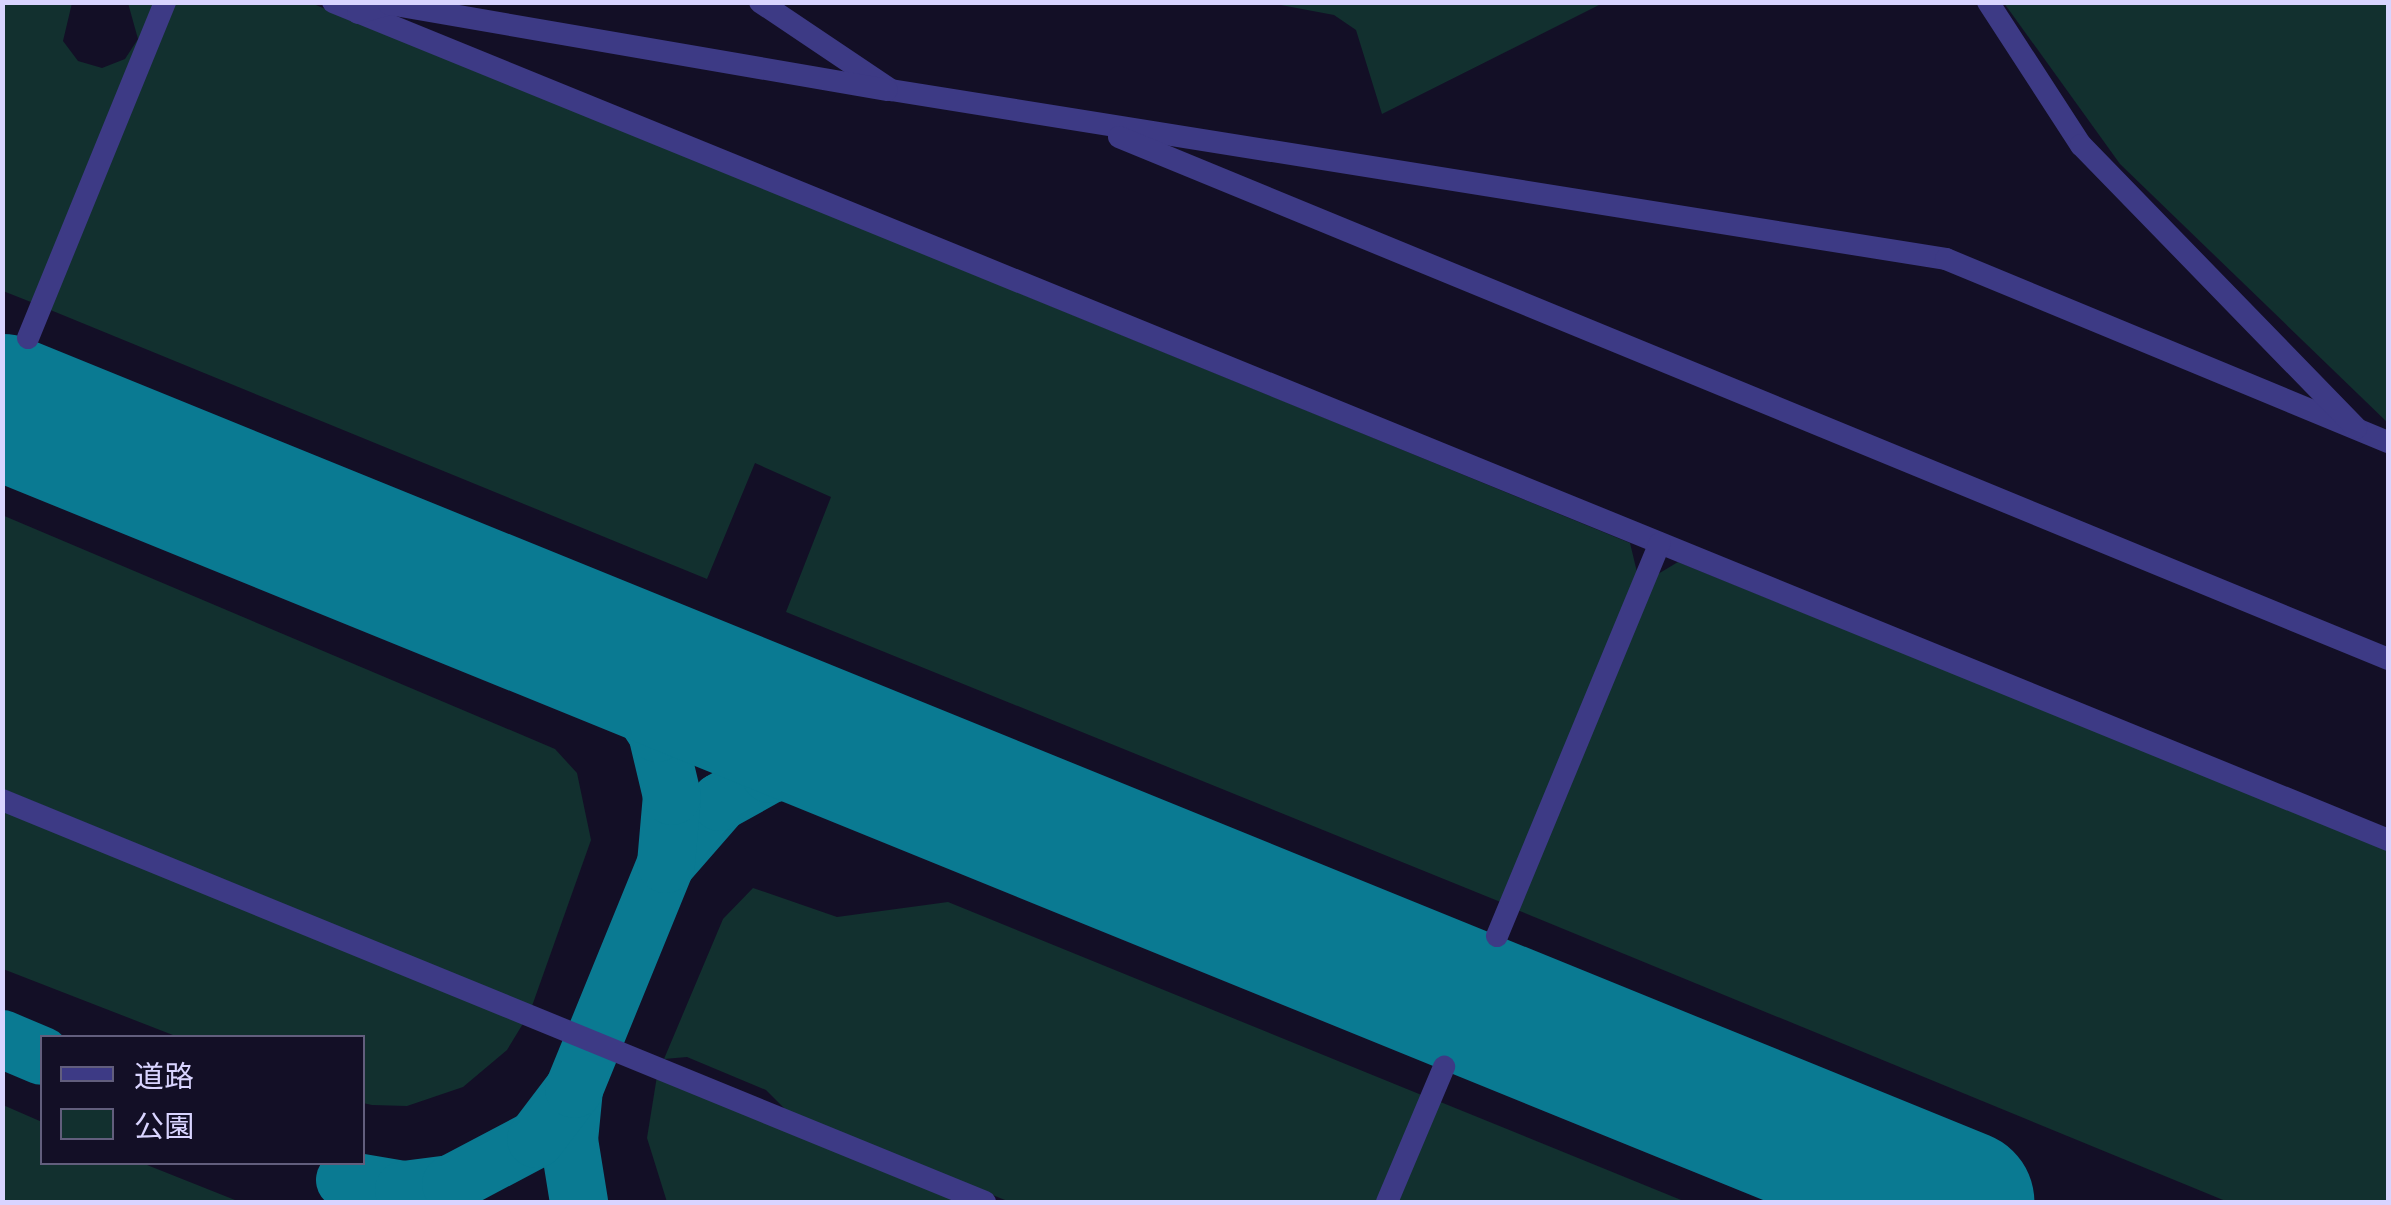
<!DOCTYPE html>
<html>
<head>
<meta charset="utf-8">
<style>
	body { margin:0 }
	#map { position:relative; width:2391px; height:1205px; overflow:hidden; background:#130f26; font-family:"Fira Sans","Noto Sans JP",sans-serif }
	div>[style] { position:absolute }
	.green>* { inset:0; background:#12302f }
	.taxiway>* { height:58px; margin:-29px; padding:0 29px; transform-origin:29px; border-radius:29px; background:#0a7a92 }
	.runway>* { height:145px; margin:-72.5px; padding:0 72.5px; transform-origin:72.5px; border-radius:72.5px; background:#0a7a92 }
	.minor>* { height:22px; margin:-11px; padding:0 11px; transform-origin:11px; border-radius:11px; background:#3d3a85 }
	span { translate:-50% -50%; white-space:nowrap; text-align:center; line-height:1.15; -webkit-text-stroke:8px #130f26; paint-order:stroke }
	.frame { position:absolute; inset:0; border:5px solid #d9d4ff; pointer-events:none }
	.legend { position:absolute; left:40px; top:1035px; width:325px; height:130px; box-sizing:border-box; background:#130f26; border:2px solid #625e7d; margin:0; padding:12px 18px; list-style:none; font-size:30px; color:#d9d4ff }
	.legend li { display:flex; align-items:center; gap:20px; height:50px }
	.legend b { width:50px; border:2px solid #625e7d }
</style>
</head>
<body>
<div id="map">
	<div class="green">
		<div style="clip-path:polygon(2px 3px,72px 3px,63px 41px,78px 61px,102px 68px,125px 59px,138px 39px,128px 3px,159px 3px,36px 304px,3px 291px)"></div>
		<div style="clip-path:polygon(174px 3px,311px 3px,1630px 543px,1637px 572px,1503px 903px,786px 612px,831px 497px,755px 463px,707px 579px,48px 309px)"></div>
		<div style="clip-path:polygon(1270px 3px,1603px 2px,1603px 3px,1382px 114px,1356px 30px,1334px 15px)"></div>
		<div style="clip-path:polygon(2004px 3px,2388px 3px,2388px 423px,2120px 164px)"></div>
		<div style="clip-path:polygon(2px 515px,555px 749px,577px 773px,591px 840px,532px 1006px,3px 789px)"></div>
		<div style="clip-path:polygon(1678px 562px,2388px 849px,2388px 1202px,2228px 1202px,1515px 909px,1653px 577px)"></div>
		<div style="clip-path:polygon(2px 810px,524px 1022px,507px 1050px,463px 1087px,407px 1106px,372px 1105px,363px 1103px,362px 1038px,178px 1037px,3px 969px)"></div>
		<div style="clip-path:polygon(753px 888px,837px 917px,948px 902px,1424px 1096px,1380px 1202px,1010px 1202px,790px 1114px,766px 1090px,687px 1057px,664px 1059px,723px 919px)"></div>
		<div style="clip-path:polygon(657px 1076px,963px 1202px,667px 1202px,647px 1138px)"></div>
		<div style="clip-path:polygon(1438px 1101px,1686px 1202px,1396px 1202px)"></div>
		<div style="clip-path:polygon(3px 1105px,42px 1122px,42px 1162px,142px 1163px,240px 1202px,3px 1202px)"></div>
	</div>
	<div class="taxiway">
		<div style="left:666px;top:864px;width:82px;rotate:-48.9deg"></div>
		<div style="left:720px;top:802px;width:57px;rotate:-29.2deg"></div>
		<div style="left:770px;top:774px;width:72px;rotate:-10.4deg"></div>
		<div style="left:841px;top:761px;width:90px;rotate:13.4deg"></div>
		<div style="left:2px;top:1039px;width:43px;rotate:23deg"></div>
		<div style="left:574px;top:1089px;width:51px;rotate:95.6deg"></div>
		<div style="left:569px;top:1140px;width:63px;rotate:80.8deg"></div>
		<div style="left:345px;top:1180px;width:60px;rotate:9.6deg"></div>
		<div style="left:404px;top:1190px;width:47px;rotate:-7.3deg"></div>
		<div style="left:451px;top:1184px;width:96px;rotate:-27.9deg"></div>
		<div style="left:536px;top:1139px;width:63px;rotate:-52.8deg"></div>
		<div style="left:574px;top:1089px;width:243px;rotate:-67.8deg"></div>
		<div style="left:666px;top:864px;width:68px;rotate:-85deg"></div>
		<div style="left:672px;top:796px;width:65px;rotate:-103.4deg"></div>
		<div style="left:657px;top:733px;width:74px;rotate:-123.5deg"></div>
		<div style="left:616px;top:671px;width:73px;rotate:-146.1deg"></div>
	</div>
	<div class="runway">
		<div style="left:2px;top:406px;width:2115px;rotate:22.11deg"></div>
	</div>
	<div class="minor">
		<div style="left:333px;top:2px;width:2219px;rotate:22.18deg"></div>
		<div style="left:760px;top:2px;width:158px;rotate:33.9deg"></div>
		<div style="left:891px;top:90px;width:1068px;rotate:9.1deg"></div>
		<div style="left:1946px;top:259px;width:478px;rotate:22.5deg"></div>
		<div style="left:1988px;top:2px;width:171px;rotate:57deg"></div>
		<div style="left:2081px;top:145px;width:395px;rotate:45.8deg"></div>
		<div style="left:358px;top:13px;width:32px;rotate:-16deg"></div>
		<div style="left:389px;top:4px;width:505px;rotate:9.8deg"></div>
		<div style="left:1119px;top:137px;width:1372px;rotate:22.36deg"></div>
		<div style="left:28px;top:338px;width:363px;rotate:-67.8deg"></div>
		<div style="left:2px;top:800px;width:1062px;rotate:22.24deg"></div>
		<div style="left:1497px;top:936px;width:425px;rotate:-67.5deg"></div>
		<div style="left:1387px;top:1202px;width:147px;rotate:-67.1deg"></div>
	</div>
	<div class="frame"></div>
	<ul class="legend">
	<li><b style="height:12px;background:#3d3a85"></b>道路</li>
	<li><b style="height:28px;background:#12302f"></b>公園</li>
	</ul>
</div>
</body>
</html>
